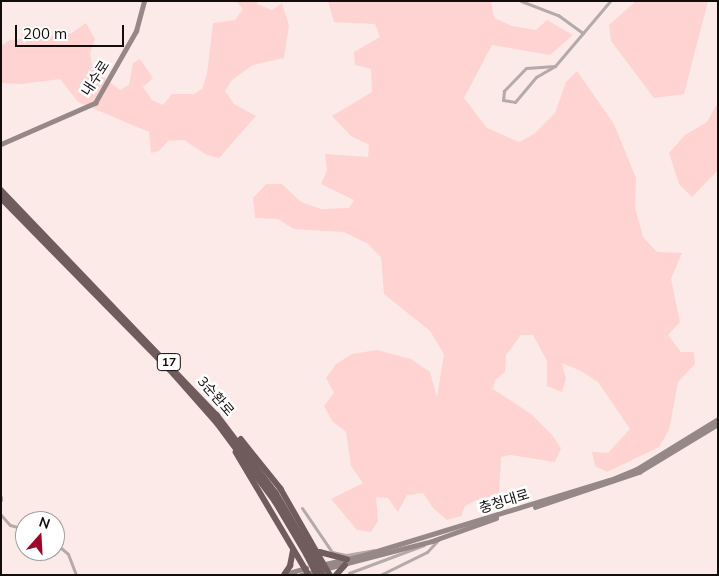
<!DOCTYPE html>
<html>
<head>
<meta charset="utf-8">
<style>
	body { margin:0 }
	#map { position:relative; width:719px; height:576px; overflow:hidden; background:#fceae9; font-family:Mulish,"Noto Sans KR",sans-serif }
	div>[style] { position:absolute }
	.green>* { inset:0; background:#fed3d2 }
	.street>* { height:3px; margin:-1.5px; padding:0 1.5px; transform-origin:1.5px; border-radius:1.5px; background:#b4aaa9 }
	.secondary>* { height:4.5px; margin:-2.25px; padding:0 2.25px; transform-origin:2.25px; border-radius:2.25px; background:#978888 }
	.highway>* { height:5.5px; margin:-2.75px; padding:0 2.75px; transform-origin:2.75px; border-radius:2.75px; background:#705c5c }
	.highway-bridge>* { height:5.5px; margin:-2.75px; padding:0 2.75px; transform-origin:2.75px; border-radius:2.75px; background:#705c5c }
	span { translate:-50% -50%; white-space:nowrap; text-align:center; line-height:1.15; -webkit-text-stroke:5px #fff; paint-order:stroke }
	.shield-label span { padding:1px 4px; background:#fff; border:1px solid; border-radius:4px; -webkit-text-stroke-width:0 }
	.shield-label { font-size:12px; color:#130c0c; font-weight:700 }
	.street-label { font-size:14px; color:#130c0c }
	.frame { position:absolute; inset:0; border:2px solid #130c0c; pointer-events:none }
	.north { position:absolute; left:15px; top:511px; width:50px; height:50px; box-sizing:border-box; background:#fff; border:1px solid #a19e9e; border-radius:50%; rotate:19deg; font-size:14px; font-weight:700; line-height:20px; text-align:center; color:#130c0c }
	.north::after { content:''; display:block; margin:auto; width:18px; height:22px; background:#a2012a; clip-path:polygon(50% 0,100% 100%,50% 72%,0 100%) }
	.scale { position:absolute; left:15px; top:25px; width:109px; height:22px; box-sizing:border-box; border:2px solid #130c0c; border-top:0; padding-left:6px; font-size:15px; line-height:18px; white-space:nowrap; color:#130c0c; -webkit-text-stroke:4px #fff; paint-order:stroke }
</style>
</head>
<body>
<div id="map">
	<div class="green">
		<div style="clip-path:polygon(236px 1px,258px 1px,257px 4px,272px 10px,282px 3px,289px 26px,284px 58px,253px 65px,232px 80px,225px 91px,234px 104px,256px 116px,219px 158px,207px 155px,184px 140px,168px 141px,159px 151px,151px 153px,149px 132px,78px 102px,60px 79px,22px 84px,1px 83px,1px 46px,10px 40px,70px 34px,86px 23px,95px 39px,90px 53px,93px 69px,120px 90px,129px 85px,133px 63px,140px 59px,153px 78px,143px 87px,152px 100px,163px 105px,172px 94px,194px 94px,202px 89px,207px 74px,213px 23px,235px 20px,243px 9px)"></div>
		<div style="clip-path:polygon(328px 1px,491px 1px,494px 18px,512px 26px,536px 30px,547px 20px,573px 35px,550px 55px,492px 45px,464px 98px,487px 128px,519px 142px,534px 134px,555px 113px,566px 82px,577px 71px,614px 124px,636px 178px,635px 207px,643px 237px,657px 252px,682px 253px,671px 279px,680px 322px,668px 335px,681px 352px,694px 352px,695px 364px,678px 382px,669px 430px,659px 447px,607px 472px,595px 466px,592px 452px,608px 453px,630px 429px,598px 382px,581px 371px,562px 363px,566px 379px,562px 392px,547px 386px,547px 361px,533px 335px,521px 335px,506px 355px,505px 372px,495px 380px,493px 389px,531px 414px,553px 436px,561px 448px,555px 462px,510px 455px,501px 457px,499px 495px,479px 499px,465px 506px,461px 516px,447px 520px,433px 508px,423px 493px,407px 495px,398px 512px,388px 498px,376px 497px,378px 521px,371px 532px,357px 530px,331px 499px,363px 483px,351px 466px,346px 432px,332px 421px,324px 406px,334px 393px,326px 378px,336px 364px,352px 354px,377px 350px,411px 359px,430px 372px,437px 397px,444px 354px,430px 331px,384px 294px,381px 257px,368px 244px,344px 232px,294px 229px,278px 219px,255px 218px,253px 198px,266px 184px,282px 184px,301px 202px,321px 209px,349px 208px,354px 200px,321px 184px,327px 170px,325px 154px,368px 157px,369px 145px,351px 136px,332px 116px,372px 92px,371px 69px,355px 65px,354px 52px,380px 37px,375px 24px,334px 22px)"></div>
		<div style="clip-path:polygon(636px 1px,708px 1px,684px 94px,654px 98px,611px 41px,609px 25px)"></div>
		<div style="clip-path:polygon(718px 103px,718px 170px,692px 197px,679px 184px,669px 153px,685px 135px,707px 122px)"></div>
	</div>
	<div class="street">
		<div style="left:521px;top:1px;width:40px;rotate:21deg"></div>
		<div style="left:558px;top:15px;width:31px;rotate:36deg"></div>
		<div style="left:583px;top:33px;width:42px;rotate:-49.8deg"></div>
		<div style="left:555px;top:66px;width:29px;rotate:176deg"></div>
		<div style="left:526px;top:68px;width:32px;rotate:134deg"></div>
		<div style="left:504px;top:91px;width:9px;rotate:96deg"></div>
		<div style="left:503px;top:100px;width:12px;rotate:9deg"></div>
		<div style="left:515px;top:102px;width:33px;rotate:-50deg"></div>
		<div style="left:536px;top:77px;width:22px;rotate:-30deg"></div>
		<div style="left:555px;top:66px;width:43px;rotate:-49.7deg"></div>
		<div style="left:1px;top:497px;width:3px;rotate:90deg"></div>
		<div style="left:302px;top:508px;width:53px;rotate:55.7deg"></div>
		<div style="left:332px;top:552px;width:14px;rotate:12deg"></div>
		<div style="left:346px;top:555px;width:28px;rotate:-10deg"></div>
		<div style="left:1px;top:515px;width:13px;rotate:48deg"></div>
		<div style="left:10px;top:525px;width:16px;rotate:15deg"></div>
		<div style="left:55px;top:543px;width:17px;rotate:40deg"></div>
		<div style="left:68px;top:554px;width:22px;rotate:69deg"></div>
		<div style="left:349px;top:573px;width:80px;rotate:-20.5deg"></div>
		<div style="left:275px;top:575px;width:8px"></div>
		<div style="left:380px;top:575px;width:52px;rotate:-26.1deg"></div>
		<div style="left:427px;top:552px;width:18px;rotate:-47deg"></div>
	</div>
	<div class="secondary">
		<div style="left:1px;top:144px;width:103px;rotate:-23.6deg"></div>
		<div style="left:95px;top:103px;width:83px;rotate:-60.3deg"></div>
		<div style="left:136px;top:31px;width:31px;rotate:-75deg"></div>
		<div style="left:535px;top:507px;width:110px;rotate:-18.6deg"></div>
		<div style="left:639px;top:472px;width:92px;rotate:-31.3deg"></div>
		<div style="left:321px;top:565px;width:44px;rotate:-13.1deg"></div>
		<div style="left:364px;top:555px;width:257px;rotate:-17deg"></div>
		<div style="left:610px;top:480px;width:29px;rotate:-22deg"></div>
		<div style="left:637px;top:469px;width:95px;rotate:-31.7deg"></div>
		<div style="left:324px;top:569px;width:112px;rotate:-14.5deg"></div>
		<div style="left:432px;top:541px;width:68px;rotate:-19.8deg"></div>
		<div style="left:285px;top:574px;width:22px;rotate:-16deg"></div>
		<div style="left:301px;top:575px;width:16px;rotate:-14deg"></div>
	</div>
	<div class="highway">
		<div style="left:1px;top:190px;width:312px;rotate:46.2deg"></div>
		<div style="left:217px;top:415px;width:98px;rotate:52.9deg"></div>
		<div style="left:276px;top:493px;width:71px;rotate:59.5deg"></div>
		<div style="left:1px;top:198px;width:247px;rotate:45.5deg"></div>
		<div style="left:174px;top:374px;width:67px;rotate:48.7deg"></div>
		<div style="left:218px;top:424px;width:96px;rotate:53.5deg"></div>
		<div style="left:275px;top:501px;width:63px;rotate:59.3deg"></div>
		<div style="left:241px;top:439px;width:64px;rotate:51.3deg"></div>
		<div style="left:281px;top:489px;width:99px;rotate:60.3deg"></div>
		<div style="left:236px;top:452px;width:143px;rotate:59.3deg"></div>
		<div style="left:320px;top:552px;width:28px;rotate:15deg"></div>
		<div style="left:284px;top:575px;width:11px;rotate:-56deg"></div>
		<div style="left:290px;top:566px;width:15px;rotate:-79deg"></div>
		<div style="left:336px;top:575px;width:13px;rotate:-48deg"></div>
	</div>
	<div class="highway-bridge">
		<div style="left:312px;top:554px;width:24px;rotate:62deg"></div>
		<div style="left:307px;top:555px;width:22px;rotate:63deg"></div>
	</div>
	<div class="shield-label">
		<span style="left:169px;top:362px">17</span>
	</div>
	<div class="street-label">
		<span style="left:95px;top:78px;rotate:-57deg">내수로</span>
		<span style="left:216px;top:396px;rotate:49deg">3순환로</span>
		<span style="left:504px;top:501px;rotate:-17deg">충청대로</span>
	</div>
	<div class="frame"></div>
	<div class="north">N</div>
	<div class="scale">200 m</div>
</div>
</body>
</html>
